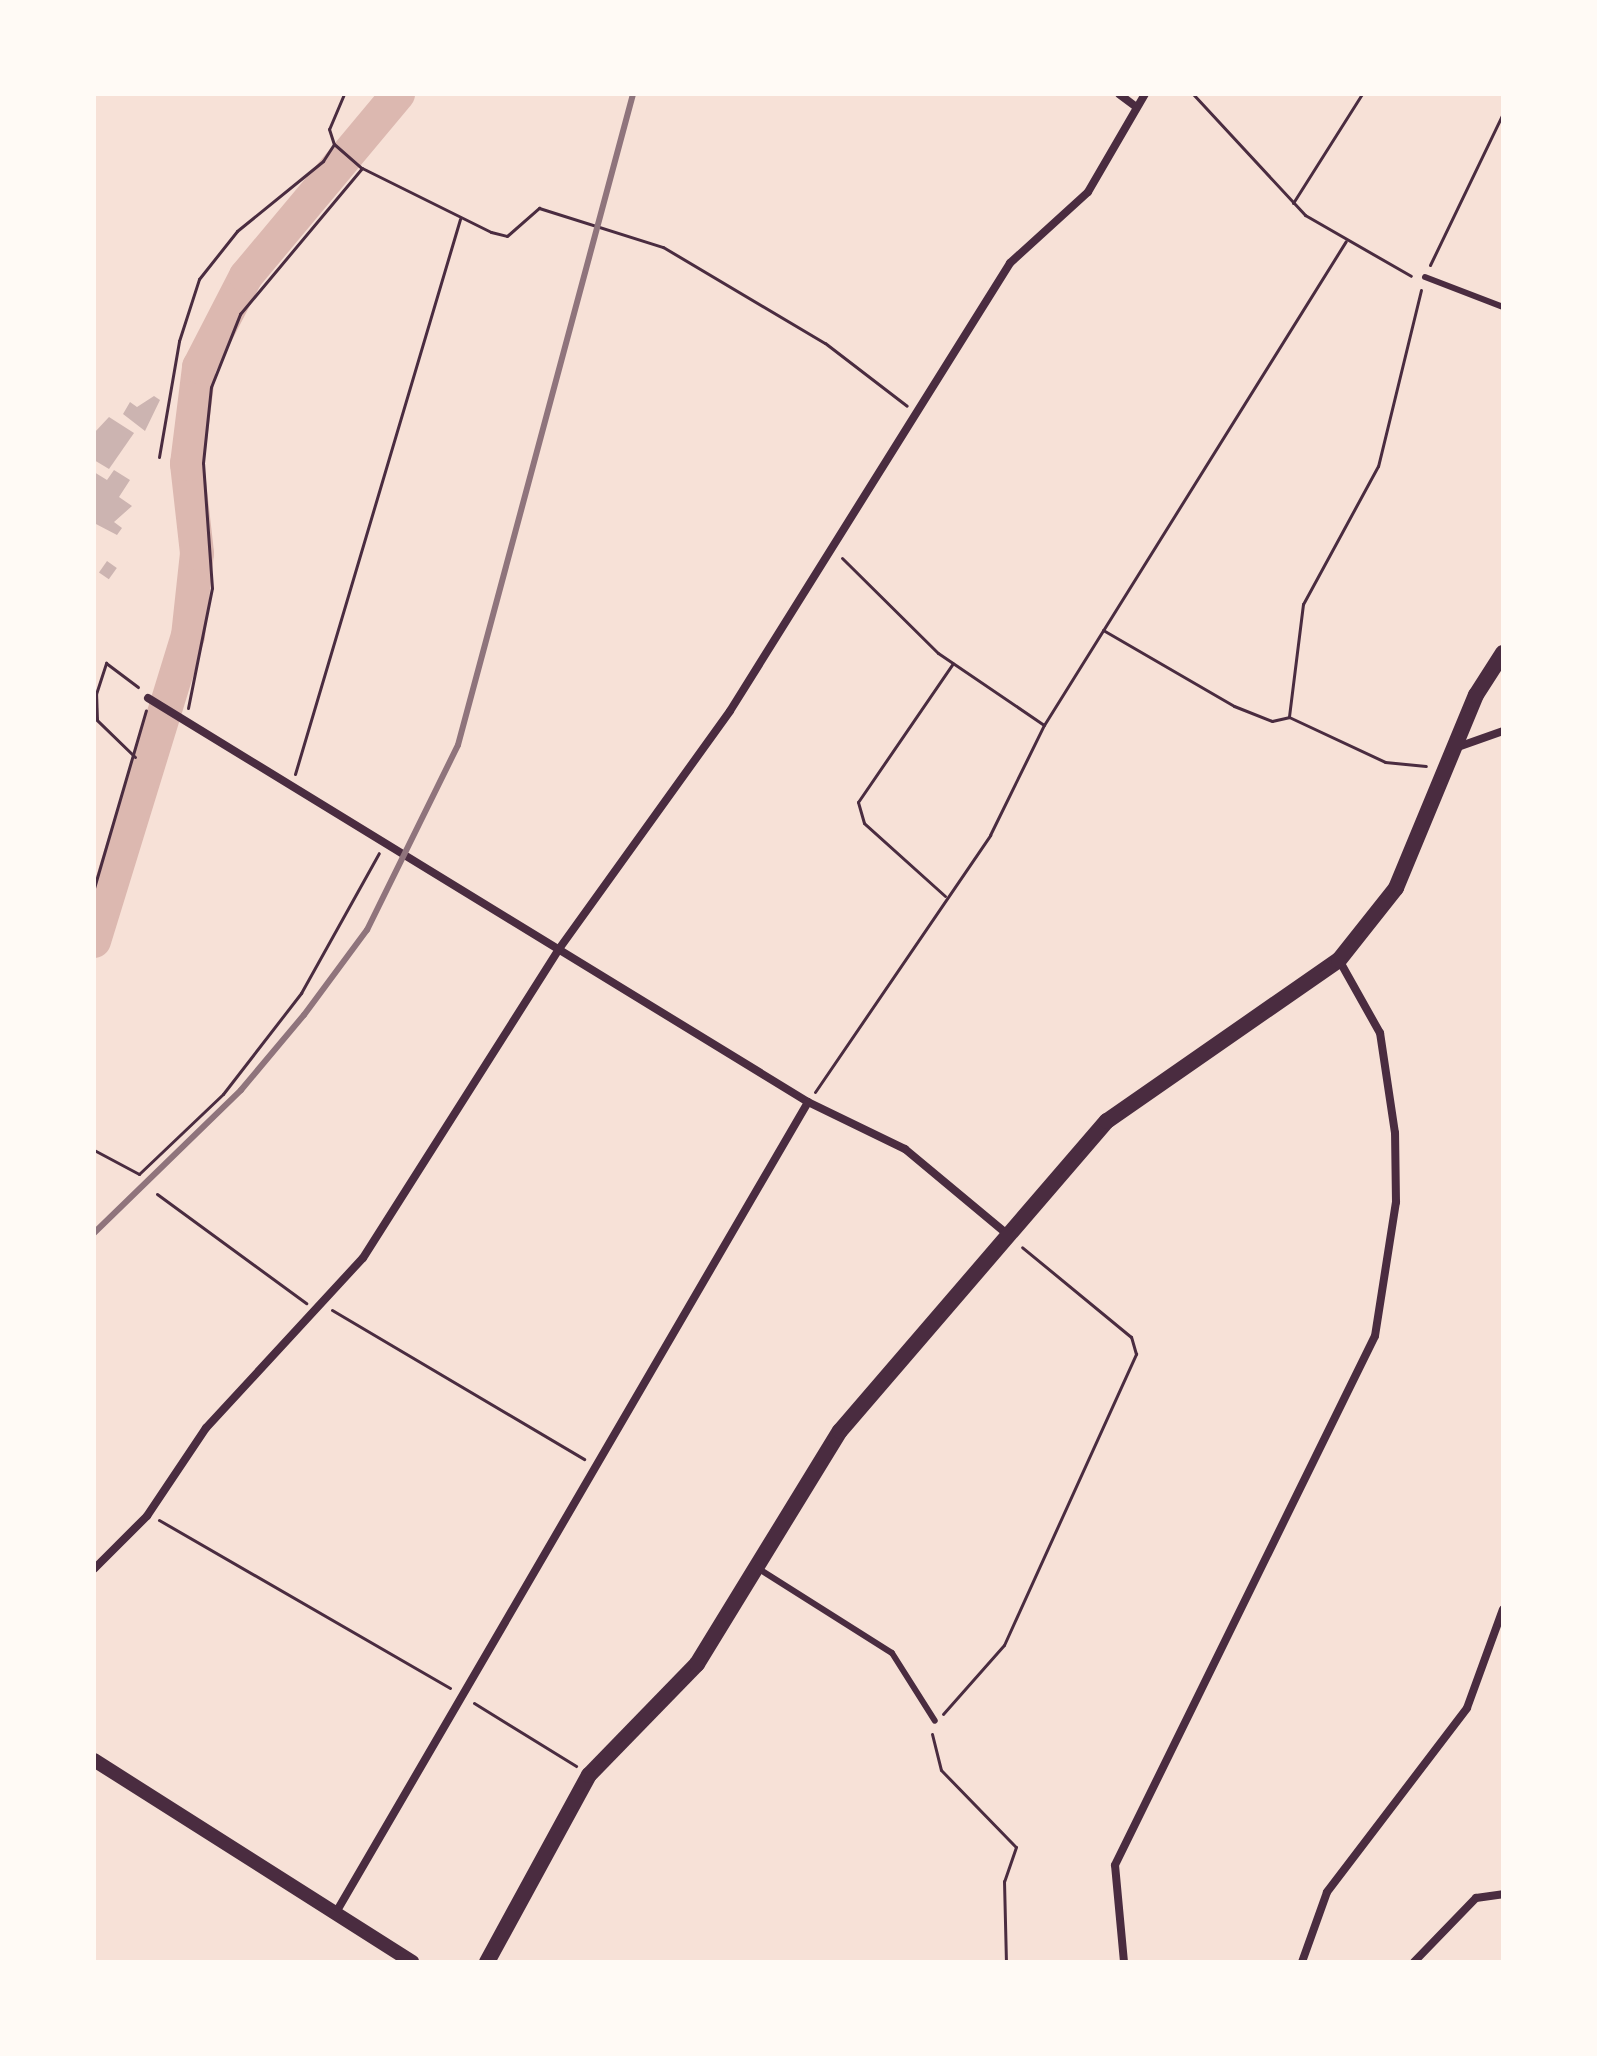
<!DOCTYPE html>
<html>
<head>
<meta charset="utf-8">
<style>
	body { margin:0 }
	#map { position:relative; width:1597px; height:2056px; overflow:hidden; background:#f7e1d7; font-family:Montserrat,sans-serif }
	div>[style] { position:absolute }
	.river>* { height:34px; margin:-17px; padding:0 17px; transform-origin:17px; border-radius:17px; background:#dcb8b0 }
	.building>* { inset:0; background:#ccb4b1; transform-origin:0 0 }
	.path>* { height:3px; margin:-1.5px; padding:0 1.5px; transform-origin:1.5px; border-radius:1.5px; background:#4a2c40 }
	.service>* { height:6px; margin:-3px; padding:0 3px; transform-origin:3px; border-radius:3px; background:#4a2c40 }
	.minor>* { height:8px; margin:-4px; padding:0 4px; transform-origin:4px; border-radius:4px; background:#4a2c40 }
	.tertiary>* { height:14px; margin:-7px; padding:0 7px; transform-origin:7px; border-radius:7px; background:#4a2c40 }
	.secondary>* { height:16px; margin:-8px; padding:0 8px; transform-origin:8px; border-radius:8px; background:#4a2c40 }
	.rail>* { height:6px; margin:-3px; padding:0 3px; transform-origin:3px; border-radius:3px; background:#8f747c }
	span { translate:-50% -50%; white-space:nowrap; text-align:center; line-height:1.15; -webkit-text-stroke:8px #fffaf5; paint-order:stroke }
	.frame { position:absolute; inset:0; border:96px solid #fffaf5; pointer-events:none }
</style>
</head>
<body>
<div id="map">
	<div class="river">
		<div style="left:94px;top:941px;width:319px;rotate:-72.9deg"></div>
		<div style="left:188px;top:636px;width:83px;rotate:-83.8deg"></div>
		<div style="left:197px;top:553px;width:90px;rotate:-96.4deg"></div>
		<div style="left:187px;top:464px;width:98px;rotate:-82.9deg"></div>
		<div style="left:199px;top:367px;width:102px;rotate:-62.7deg"></div>
		<div style="left:246px;top:276px;width:237px;rotate:-50.1deg"></div>
	</div>
	<div class="building">
		<div style="clip-path:polygon(154px 396px,160px 400px,145px 431px,123px 414px,130px 402px,137px 407px)"></div>
		<div style="clip-path:polygon(109px 417px,134px 433px,109px 469px,94px 460px,94px 433px)"></div>
		<div style="clip-path:polygon(114px 470px,130px 480px,119px 497px,132px 506px,114px 522px,122px 528px,117px 535px,94px 523px,94px 472px,107px 480px)"></div>
		<div style="left:107px;top:561px;width:12px;height:14px;rotate:35deg"></div>
	</div>
	<div class="path">
		<div style="left:344px;top:94px;width:38px;rotate:113deg"></div>
		<div style="left:329px;top:129px;width:16px;rotate:72deg"></div>
		<div style="left:334px;top:144px;width:37px;rotate:41deg"></div>
		<div style="left:1193px;top:94px;width:165px;rotate:47.2deg"></div>
		<div style="left:1305px;top:215px;width:122px;rotate:29.9deg"></div>
		<div style="left:1293px;top:203px;width:129px;rotate:-57.7deg"></div>
		<div style="left:1430px;top:265px;width:169px;rotate:-64.3deg"></div>
		<div style="left:1421px;top:290px;width:181px;rotate:103.7deg"></div>
		<div style="left:1378px;top:466px;width:157px;rotate:118.5deg"></div>
		<div style="left:1303px;top:604px;width:114px;rotate:97.1deg"></div>
		<div style="left:1289px;top:717px;width:106px;rotate:25.1deg"></div>
		<div style="left:1385px;top:762px;width:41px;rotate:5.6deg"></div>
		<div style="left:159px;top:457px;width:118px;rotate:-80.2deg"></div>
		<div style="left:179px;top:341px;width:65px;rotate:-72.1deg"></div>
		<div style="left:199px;top:279px;width:61px;rotate:-51.6deg"></div>
		<div style="left:237px;top:231px;width:111px;rotate:-39.1deg"></div>
		<div style="left:323px;top:161px;width:20px;rotate:-57deg"></div>
		<div style="left:842px;top:558px;width:135px;rotate:44.7deg"></div>
		<div style="left:938px;top:653px;width:128px;rotate:34.2deg"></div>
		<div style="left:1103px;top:630px;width:151px;rotate:30.1deg"></div>
		<div style="left:1234px;top:706px;width:41px;rotate:21.5deg"></div>
		<div style="left:1272px;top:721px;width:17px;rotate:-13deg"></div>
		<div style="left:188px;top:708px;width:122px;rotate:-78.7deg"></div>
		<div style="left:212px;top:588px;width:125px;rotate:-94.1deg"></div>
		<div style="left:203px;top:463px;width:76px;rotate:-84deg"></div>
		<div style="left:211px;top:387px;width:79px;rotate:-68.3deg"></div>
		<div style="left:240px;top:314px;width:190px;rotate:-50.1deg"></div>
		<div style="left:362px;top:168px;width:144px;rotate:26.4deg"></div>
		<div style="left:491px;top:232px;width:16px;rotate:14deg"></div>
		<div style="left:507px;top:236px;width:43px;rotate:-41.2deg"></div>
		<div style="left:539px;top:208px;width:130px;rotate:17.5deg"></div>
		<div style="left:663px;top:247px;width:188px;rotate:30.7deg"></div>
		<div style="left:825px;top:343px;width:103px;rotate:37.5deg"></div>
		<div style="left:135px;top:757px;width:53px;rotate:-135.8deg"></div>
		<div style="left:97px;top:720px;width:26px;rotate:-92deg"></div>
		<div style="left:96px;top:694px;width:33px;rotate:-72deg"></div>
		<div style="left:106px;top:663px;width:40px;rotate:37deg"></div>
		<div style="left:295px;top:774px;width:579px;rotate:-73.44deg"></div>
		<div style="left:94px;top:888px;width:185px;rotate:-73.7deg"></div>
		<div style="left:945px;top:896px;width:109px;rotate:-138deg"></div>
		<div style="left:864px;top:823px;width:22px;rotate:-106deg"></div>
		<div style="left:858px;top:802px;width:168px;rotate:-55.6deg"></div>
		<div style="left:815px;top:1092px;width:311px;rotate:-55.7deg"></div>
		<div style="left:990px;top:835px;width:123px;rotate:-63.9deg"></div>
		<div style="left:1044px;top:725px;width:570px;rotate:-58.04deg"></div>
		<div style="left:94px;top:1150px;width:51px;rotate:28.1deg"></div>
		<div style="left:139px;top:1174px;width:116px;rotate:-43.6deg"></div>
		<div style="left:223px;top:1094px;width:128px;rotate:-52.3deg"></div>
		<div style="left:301px;top:993px;width:160px;rotate:-60.9deg"></div>
		<div style="left:157px;top:1194px;width:185px;rotate:36.2deg"></div>
		<div style="left:332px;top:1310px;width:293px;rotate:30.6deg"></div>
		<div style="left:159px;top:1520px;width:336px;rotate:30deg"></div>
		<div style="left:474px;top:1703px;width:120px;rotate:31.7deg"></div>
		<div style="left:943px;top:1714px;width:92px;rotate:-48.5deg"></div>
		<div style="left:1004px;top:1645px;width:320px;rotate:-65.6deg"></div>
		<div style="left:1136px;top:1354px;width:18px;rotate:-106deg"></div>
		<div style="left:1131px;top:1337px;width:141px;rotate:-140.5deg"></div>
		<div style="left:932px;top:1734px;width:37px;rotate:76deg"></div>
		<div style="left:941px;top:1770px;width:107px;rotate:45.8deg"></div>
		<div style="left:1016px;top:1847px;width:36px;rotate:109deg"></div>
		<div style="left:1004px;top:1881px;width:81px;rotate:88.6deg"></div>
	</div>
	<div class="service">
		<div style="left:1425px;top:277px;width:84px;rotate:21deg"></div>
		<div style="left:759px;top:1569px;width:157px;rotate:32.3deg"></div>
		<div style="left:892px;top:1653px;width:80px;rotate:57.7deg"></div>
	</div>
	<div class="minor">
		<div style="left:1119px;top:94px;width:21px;rotate:37deg"></div>
		<div style="left:148px;top:698px;width:774px;rotate:31.47deg"></div>
		<div style="left:808px;top:1102px;width:108px;rotate:25.9deg"></div>
		<div style="left:905px;top:1149px;width:133px;rotate:39.8deg"></div>
		<div style="left:1455px;top:748px;width:51px;rotate:-19.5deg"></div>
		<div style="left:94px;top:1569px;width:75px;rotate:-45deg"></div>
		<div style="left:147px;top:1516px;width:106px;rotate:-56.2deg"></div>
		<div style="left:206px;top:1428px;width:231px;rotate:-47.3deg"></div>
		<div style="left:363px;top:1258px;width:366px;rotate:-57.6deg"></div>
		<div style="left:559px;top:949px;width:293px;rotate:-54.3deg"></div>
		<div style="left:730px;top:711px;width:528px;rotate:-57.99deg"></div>
		<div style="left:1010px;top:263px;width:105px;rotate:-42.3deg"></div>
		<div style="left:1088px;top:192px;width:113px;rotate:-59.8deg"></div>
		<div style="left:338px;top:1909px;width:934px;rotate:-59.78deg"></div>
		<div style="left:1124px;top:1962px;width:97px;rotate:-95.3deg"></div>
		<div style="left:1115px;top:1865px;width:589px;rotate:-63.83deg"></div>
		<div style="left:1375px;top:1336px;width:136px;rotate:-81.1deg"></div>
		<div style="left:1396px;top:1202px;width:69px;rotate:-90.8deg"></div>
		<div style="left:1395px;top:1133px;width:101px;rotate:-98.5deg"></div>
		<div style="left:1380px;top:1033px;width:84px;rotate:-119.3deg"></div>
		<div style="left:1302px;top:1962px;width:74px;rotate:-70.3deg"></div>
		<div style="left:1327px;top:1892px;width:231px;rotate:-52.7deg"></div>
		<div style="left:1467px;top:1708px;width:105px;rotate:-70deg"></div>
		<div style="left:1414px;top:1962px;width:89px;rotate:-45.9deg"></div>
		<div style="left:1476px;top:1898px;width:27px;rotate:-8deg"></div>
	</div>
	<div class="tertiary">
		<div style="left:94px;top:1760px;width:377px;rotate:32.4deg"></div>
	</div>
	<div class="secondary">
		<div style="left:487px;top:1962px;width:213px;rotate:-61.4deg"></div>
		<div style="left:589px;top:1775px;width:155px;rotate:-45.8deg"></div>
		<div style="left:697px;top:1664px;width:273px;rotate:-58.5deg"></div>
		<div style="left:840px;top:1431px;width:409px;rotate:-49.3deg"></div>
		<div style="left:1107px;top:1121px;width:282px;rotate:-34.8deg"></div>
		<div style="left:1339px;top:960px;width:92px;rotate:-51.6deg"></div>
		<div style="left:1396px;top:888px;width:209px;rotate:-67.5deg"></div>
		<div style="left:1476px;top:695px;width:50px;rotate:-57.3deg"></div>
	</div>
	<div class="rail">
		<div style="left:94px;top:1233px;width:205px;rotate:-44.2deg"></div>
		<div style="left:241px;top:1090px;width:98px;rotate:-50deg"></div>
		<div style="left:304px;top:1015px;width:106px;rotate:-53.5deg"></div>
		<div style="left:367px;top:930px;width:206px;rotate:-63.8deg"></div>
		<div style="left:458px;top:745px;width:674px;rotate:-74.95deg"></div>
	</div>
	<div class="frame"></div>
</div>
</body>
</html>
